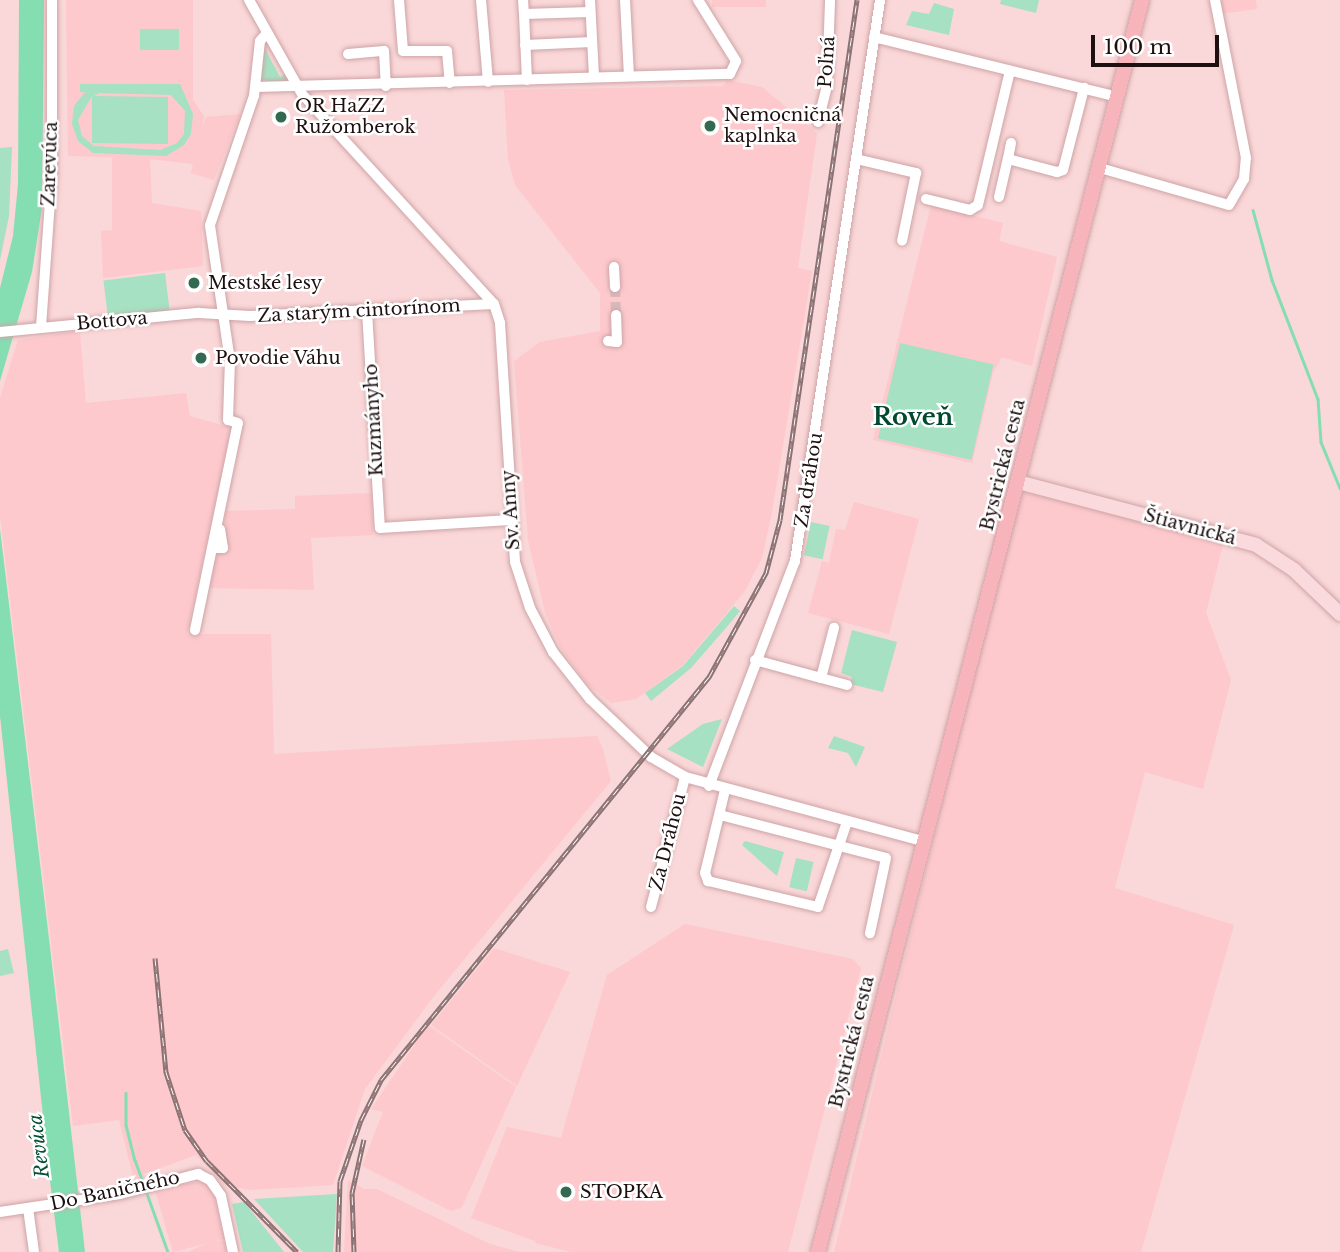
<!DOCTYPE html>
<html>
<head>
<meta charset="utf-8">
<style>
	body { margin:0 }
	#map { position:relative; width:1340px; height:1252px; overflow:hidden; background:#fad7d8; font-family:"Libre Baskerville",serif }
	div>[style] { position:absolute }
	.built>* { inset:0; background:#fdc9cc; transform-origin:0 0 }
	.green>* { inset:0; background:#a5e1c2; transform-origin:0 0 }
	.water>* { inset:0; background:#85deb2 }
	.stream>* { height:2.5px; margin:-1.25px; padding:0 1.25px; transform-origin:1.25px; border-radius:1.25px; background:#85deb2 }
	.street-tunnel>* { height:10px; margin-top:-5px; transform-origin:0; background:repeating-linear-gradient(90deg,#d9b9ba 0 10px,transparent 0 15px) }
	.roads { filter:drop-shadow(0 0 2px #cea4a7) drop-shadow(0 0 2px #cea4a7) }
	.street>* { height:10px; margin:-5px; padding:0 5px; transform-origin:5px; border-radius:5px; background:#fff }
	.secondary>* { height:14px; margin:-7px; padding:0 7px; transform-origin:7px; border-radius:7px; background:#fbdadd }
	.primary>* { height:14px; margin:-7px; padding:0 7px; transform-origin:7px; border-radius:7px; background:#f7b5bb }
	.rail>* { height:5px; margin-top:-2.5px; transform-origin:0; background:repeating-linear-gradient(90deg,#fff 0 8px,#8b7273 0 16px); box-sizing:border-box; border-block:2px solid #8b7273 }
	.dots>* { width:19px; height:19px; translate:-50% -50%; box-sizing:border-box; border:4px solid #fff; border-radius:50% }
	span { translate:-50% -50%; white-space:nowrap; text-align:center; line-height:1.15; -webkit-text-stroke:5px #fff; paint-order:stroke }
	.street-label { font-size:18px; color:#1e1011 }
	.poi-label { font-size:18px; color:#1e1011 }
	.left { translate:0 -50%; text-align:left }
	.water-label { font-size:19px; color:#065135; font-style:italic }
	.district-label { font-size:24px; color:#00482e; font-weight:700 }
	.scale { position:absolute; left:1091px; top:35px; width:128px; height:32px; box-sizing:border-box; border:4px solid #1e1011; border-top:0; padding-left:9px; font-size:21px; line-height:24px; white-space:nowrap; color:#1e1011; -webkit-text-stroke:5px #fff; paint-order:stroke }
</style>
</head>
<body>
<div id="map">
	<div class="built">
		<div style="clip-path:polygon(66px 0,193px 0,193px 100px,204px 116px,202px 127px,206px 117px,240px 114px,214px 180px,191px 173px,193px 164px,150px 159px,152px 203px,201px 211px,203px 266px,103px 278px,101px 231px,112px 230px,112px 158px,117px 157px,68px 156px)"></div>
		<div style="left:712px;top:0;width:54px;height:7px"></div>
		<div style="clip-path:polygon(1218px 0,1256px 0,1257px 9px,1220px 14px)"></div>
		<div style="clip-path:polygon(727px 80px,762px 87px,817px 133px,798px 268px,812px 271px,772px 512px,762px 558px,745px 591px,683px 665px,636px 699px,611px 703px,587px 684px,560px 647px,545px 612px,528px 540px,514px 361px,540px 342px,600px 331px,600px 293px,515px 185px,508px 159px,504px 90px,723px 86px)"></div>
		<div style="clip-path:polygon(931px 205px,1003px 223px,999px 241px,1057px 257px,1032px 366px,1002px 357px,993px 373px,972px 463px,873px 440px)"></div>
		<div style="clip-path:polygon(80px 331px,86px 403px,186px 393px,190px 416px,232px 428px,187px 634px,271px 634px,274px 754px,597px 736px,603px 749px,611px 781px,434px 996px,365px 1089px,333px 1185px,250px 1190px,224px 1185px,196px 1155px,144px 1174px,147px 1181px,135px 1184px,119px 1120px,73px 1126px,0 516px,0 398px,18px 340px)"></div>
		<div style="clip-path:polygon(1005px 479px,1227px 528px,1206px 613px,1231px 680px,1203px 789px,1145px 772px,1115px 888px,1234px 925px,1141px 1252px,834px 1252px,938px 821px)"></div>
		<div style="clip-path:polygon(371px 493px,373px 535px,311px 538px,314px 590px,208px 588px,211px 566px,219px 554px,226px 554px,225px 511px,295px 509px,295px 496px)"></div>
		<div style="clip-path:polygon(854px 502px,919px 519px,889px 634px,808px 613px,822px 561px,829px 563px,836px 529px,845px 530px)"></div>
		<div style="clip-path:polygon(685px 924px,853px 959px,861px 968px,788px 1252px,571px 1252px,535px 1243px,537px 1234px,535px 1241px,471px 1218px,507px 1127px,561px 1138px,607px 975px)"></div>
		<div style="clip-path:polygon(494px 948px,570px 972px,517px 1086px,431px 1025px)"></div>
		<div style="clip-path:polygon(428px 1025px,516px 1087px,462px 1207px,451px 1211px,362px 1166px,383px 1112px,371px 1109px)"></div>
		<div style="clip-path:polygon(348px 1180px,364px 1189px,377px 1189px,490px 1244px,520px 1252px,344px 1252px)"></div>
		<div style="clip-path:polygon(203px 1182px,213px 1190px,224px 1239px,173px 1252px,154px 1187px)"></div>
		<div style="clip-path:polygon(224px 1240px,226px 1252px,188px 1252px,207px 1243px)"></div>
	</div>
	<div class="green">
		<div style="clip-path:polygon(1001px 0,1039px 0,1036px 13px,1000px 4px)"></div>
		<div style="clip-path:polygon(934px 3px,954px 9px,949px 35px,906px 25px,912px 11px,929px 14px)"></div>
		<div style="left:140px;top:29px;width:39px;height:21px"></div>
		<div style="clip-path:polygon(266px 43px,264px 47px,280px 77px,286px 74px,289px 80px,285px 83px,262px 80px,262px 46px)"></div>
		<div style="clip-path:polygon(evenodd,80px 84px,180px 84px,193px 114px,191px 134px,184px 145px,166px 156px,93px 153px,78px 141px,72px 124px,74px 106px,85px 92px,80px 92px,80px 84px,99px 93px,171px 95px,185px 111px,184px 134px,177px 143px,160px 150px,94px 146px,82px 136px,78px 120px,92px 96px,92px 143px,168px 144px,168px 97px,94px 96px,99px 93px)"></div>
		<div style="clip-path:polygon(12px 147px,9px 216px,0 260px,0 148px)"></div>
		<div style="left:165px;top:273px;width:38px;height:62px;rotate:83deg"></div>
		<div style="left:900px;top:343px;width:96px;height:98px;rotate:13deg"></div>
		<div style="left:811px;top:522px;width:19px;height:34px;rotate:12deg"></div>
		<div style="clip-path:polygon(734px 606px,740px 611px,725px 629px,691px 668px,651px 701px,645px 693px,683px 666px)"></div>
		<div style="clip-path:polygon(852px 630px,897px 642px,883px 692px,850px 684px,852px 677px,841px 673px)"></div>
		<div style="clip-path:polygon(722px 719px,703px 767px,667px 749px,703px 724px)"></div>
		<div style="clip-path:polygon(834px 736px,865px 747px,856px 767px,848px 753px,828px 748px)"></div>
		<div style="clip-path:polygon(745px 841px,784px 852px,777px 876px,742px 845px)"></div>
		<div style="left:796px;top:858px;width:18px;height:30px;rotate:13deg"></div>
		<div style="clip-path:polygon(8px 949px,14px 973px,0 976px,0 951px)"></div>
		<div style="clip-path:polygon(337px 1194px,333px 1252px,303px 1252px,254px 1199px)"></div>
		<div style="clip-path:polygon(244px 1202px,284px 1252px,243px 1252px,232px 1204px)"></div>
	</div>
	<div class="water">
		<div style="clip-path:polygon(19px 0,44px 0,42px 208px,32px 272px,0 381px,0 288px,13px 236px,18px 184px)"></div>
		<div style="clip-path:polygon(0 529px,50px 947px,85px 1252px,59px 1252px,50px 1181px,0 716px)"></div>
	</div>
	<div class="stream">
		<div style="left:1253px;top:210px;width:73px;rotate:74.8deg"></div>
		<div style="left:1272px;top:280px;width:128px;rotate:68.9deg"></div>
		<div style="left:1318px;top:399px;width:43px;rotate:86deg"></div>
		<div style="left:1321px;top:442px;width:50px;rotate:67.6deg"></div>
		<div style="left:126px;top:1093px;width:32px;rotate:90deg"></div>
		<div style="left:126px;top:1125px;width:36px;rotate:76deg"></div>
		<div style="left:135px;top:1160px;width:98px;rotate:70.3deg"></div>
	</div>
	<div class="street-tunnel">
		<div style="left:615px;top:287px;width:28px;rotate:88deg"></div>
	</div>
	<div class="roads">
		<div class="street">
			<div style="left:249px;top:0;width:108px;rotate:60.6deg"></div>
			<div style="left:302px;top:94px;width:285px;rotate:47.6deg"></div>
			<div style="left:494px;top:304px;width:20px;rotate:72deg"></div>
			<div style="left:500px;top:323px;width:239px;rotate:86.4deg"></div>
			<div style="left:515px;top:562px;width:48px;rotate:71.9deg"></div>
			<div style="left:530px;top:608px;width:50px;rotate:62.4deg"></div>
			<div style="left:553px;top:652px;width:60px;rotate:51.8deg"></div>
			<div style="left:590px;top:699px;width:84px;rotate:43.6deg"></div>
			<div style="left:651px;top:757px;width:39px;rotate:30deg"></div>
			<div style="left:685px;top:777px;width:246px;rotate:15.1deg"></div>
			<div style="left:399px;top:0;width:51px;rotate:85.5deg"></div>
			<div style="left:403px;top:51px;width:44px"></div>
			<div style="left:447px;top:51px;width:32px;rotate:85deg"></div>
			<div style="left:481px;top:0;width:82px;rotate:85.1deg"></div>
			<div style="left:523px;top:0;width:14px;rotate:86deg"></div>
			<div style="left:590px;top:0;width:77px;rotate:87deg"></div>
			<div style="left:625px;top:0;width:76px;rotate:87deg"></div>
			<div style="left:874px;top:37px;width:251px;rotate:13.8deg"></div>
			<div style="left:525px;top:45px;width:67px;rotate:-2.6deg"></div>
			<div style="left:348px;top:54px;width:36px;rotate:-5deg"></div>
			<div style="left:384px;top:51px;width:35px;rotate:87deg"></div>
			<div style="left:527px;top:80px;width:66px;rotate:-92.6deg"></div>
			<div style="left:524px;top:14px;width:66px;rotate:-1.7deg"></div>
			<div style="left:256px;top:87px;width:474px;rotate:-1.6deg"></div>
			<div style="left:730px;top:74px;width:14px;rotate:-65deg"></div>
			<div style="left:736px;top:61px;width:72px;rotate:-121.9deg"></div>
			<div style="left:818px;top:122px;width:36px;rotate:-76deg"></div>
			<div style="left:827px;top:87px;width:87px;rotate:-88deg"></div>
			<div style="left:1011px;top:143px;width:16px;rotate:101deg"></div>
			<div style="left:1008px;top:159px;width:51px;rotate:14.9deg"></div>
			<div style="left:1057px;top:172px;width:6px;rotate:-18deg"></div>
			<div style="left:1063px;top:170px;width:85px;rotate:-75.6deg"></div>
			<div style="left:856px;top:159px;width:62px;rotate:13.1deg"></div>
			<div style="left:916px;top:173px;width:69px;rotate:101.6deg"></div>
			<div style="left:1100px;top:168px;width:134px;rotate:16deg"></div>
			<div style="left:1229px;top:205px;width:30px;rotate:-60deg"></div>
			<div style="left:1244px;top:179px;width:21px;rotate:-85deg"></div>
			<div style="left:1246px;top:158px;width:161px;rotate:-101.1deg"></div>
			<div style="left:999px;top:197px;width:39px;rotate:-77deg"></div>
			<div style="left:926px;top:199px;width:45px;rotate:14deg"></div>
			<div style="left:970px;top:210px;width:9px;rotate:-32deg"></div>
			<div style="left:978px;top:205px;width:138px;rotate:-76.6deg"></div>
			<div style="left:614px;top:267px;width:20px;rotate:87deg"></div>
			<div style="left:367px;top:311px;width:217px;rotate:86.6deg"></div>
			<div style="left:380px;top:528px;width:130px;rotate:-3.5deg"></div>
			<div style="left:41px;top:327px;width:152px;rotate:-85.9deg"></div>
			<div style="left:52px;top:175px;width:175px;rotate:-90deg"></div>
			<div style="left:0;top:332px;width:200px;rotate:-5.5deg"></div>
			<div style="left:199px;top:313px;width:51px;rotate:3.4deg"></div>
			<div style="left:250px;top:316px;width:244px;rotate:-2.8deg"></div>
			<div style="left:608px;top:341px;width:9px;rotate:6deg"></div>
			<div style="left:617px;top:342px;width:27px;rotate:-92deg"></div>
			<div style="left:214px;top:548px;width:9px"></div>
			<div style="left:223px;top:548px;width:19px;rotate:-99deg"></div>
			<div style="left:195px;top:630px;width:211px;rotate:-78.3deg"></div>
			<div style="left:238px;top:423px;width:10px;rotate:-163deg"></div>
			<div style="left:228px;top:420px;width:59px;rotate:-88.1deg"></div>
			<div style="left:230px;top:361px;width:137px;rotate:-98.4deg"></div>
			<div style="left:210px;top:225px;width:136px;rotate:-71.2deg"></div>
			<div style="left:254px;top:96px;width:55px;rotate:-83.8deg"></div>
			<div style="left:260px;top:41px;width:11px;rotate:-49deg"></div>
			<div style="left:755px;top:660px;width:68px;rotate:15.3deg"></div>
			<div style="left:821px;top:678px;width:52px;rotate:-75.4deg"></div>
			<div style="left:821px;top:678px;width:27px;rotate:15deg"></div>
			<div style="left:709px;top:786px;width:241px;rotate:-69.1deg"></div>
			<div style="left:795px;top:561px;width:567px;rotate:-81.38deg"></div>
			<div style="left:725px;top:790px;width:85px;rotate:103.5deg"></div>
			<div style="left:705px;top:873px;width:9px;rotate:69deg"></div>
			<div style="left:708px;top:881px;width:113px;rotate:13.3deg"></div>
			<div style="left:818px;top:907px;width:90px;rotate:-71.2deg"></div>
			<div style="left:720px;top:815px;width:171px;rotate:14.5deg"></div>
			<div style="left:886px;top:858px;width:77px;rotate:102deg"></div>
			<div style="left:651px;top:907px;width:134px;rotate:-75.3deg"></div>
			<div style="left:28px;top:1208px;width:44px;rotate:82.2deg"></div>
			<div style="left:0;top:1212px;width:121px;rotate:-8.5deg"></div>
			<div style="left:120px;top:1194px;width:81px;rotate:-14.4deg"></div>
			<div style="left:198px;top:1174px;width:13px;rotate:27deg"></div>
			<div style="left:210px;top:1180px;width:19px;rotate:55deg"></div>
			<div style="left:221px;top:1196px;width:57px;rotate:77.9deg"></div>
		</div>
		<div class="secondary">
			<div style="left:1018px;top:482px;width:246px;rotate:14.8deg"></div>
			<div style="left:1256px;top:545px;width:45px;rotate:33.3deg"></div>
			<div style="left:1294px;top:570px;width:64px;rotate:43.7deg"></div>
		</div>
		<div class="primary">
			<div style="left:818px;top:1252px;width:1293px;rotate:-75.49deg"></div>
		</div>
	</div>
	<div class="rail">
		<div style="left:155px;top:958px;width:115px;rotate:84.5deg"></div>
		<div style="left:166px;top:1072px;width:61px;rotate:71.9deg"></div>
		<div style="left:185px;top:1130px;width:38px;rotate:55deg"></div>
		<div style="left:207px;top:1161px;width:128px;rotate:45.3deg"></div>
		<div style="left:338px;top:1252px;width:71px;rotate:-88.4deg"></div>
		<div style="left:340px;top:1181px;width:65px;rotate:-71deg"></div>
		<div style="left:361px;top:1120px;width:45px;rotate:-63.4deg"></div>
		<div style="left:381px;top:1080px;width:520px;rotate:-50.86deg"></div>
		<div style="left:709px;top:677px;width:119px;rotate:-61.3deg"></div>
		<div style="left:766px;top:573px;width:55px;rotate:-75.2deg"></div>
		<div style="left:780px;top:520px;width:526px;rotate:-81.58deg"></div>
		<div style="left:354px;top:1252px;width:59px;rotate:-91.9deg"></div>
		<div style="left:352px;top:1193px;width:55px;rotate:-77.5deg"></div>
	</div>
	<div class="dots">
		<div style="left:281px;top:117px;background:#336950"></div>
		<div style="left:710px;top:126px;background:#336950"></div>
		<div style="left:194px;top:283px;background:#336950"></div>
		<div style="left:201px;top:358px;background:#336950"></div>
		<div style="left:566px;top:1192px;background:#336950"></div>
	</div>
	<div class="street-label">
		<span style="left:827px;top:62px;rotate:-86deg">Poľná</span>
		<span style="left:50px;top:164px;rotate:-88deg">Zarevúca</span>
		<span style="left:359px;top:311px;rotate:-3deg">Za starým cintorínom</span>
		<span style="left:112px;top:321px;rotate:-5deg">Bottova</span>
		<span style="left:374px;top:420px;rotate:-93deg">Kuzmányho</span>
		<span style="left:1003px;top:465px;rotate:-76deg">Bystrická cesta</span>
		<span style="left:809px;top:480px;rotate:-81deg">Za dráhou</span>
		<span style="left:511px;top:510px;rotate:-94deg">Sv. Anny</span>
		<span style="left:1190px;top:527px;rotate:15deg">Štiavnická</span>
		<span style="left:668px;top:842px;rotate:-76deg">Za Dráhou</span>
		<span style="left:852px;top:1042px;rotate:-76deg">Bystrická cesta</span>
		<span style="left:115px;top:1191px;rotate:-12deg">Do Baničného</span>
	</div>
	<div class="poi-label">
		<span class="left" style="left:295px;top:117px">OR HaZZ<br>Ružomberok</span>
		<span class="left" style="left:724px;top:126px">Nemocničná<br>kaplnka</span>
		<span class="left" style="left:208px;top:283px">Mestské lesy</span>
		<span class="left" style="left:215px;top:358px">Povodie Váhu</span>
		<span class="left" style="left:580px;top:1192px">STOPKA</span>
	</div>
	<div class="water-label">
		<span style="left:39px;top:1146px;rotate:-97deg">Revúca</span>
	</div>
	<div class="district-label">
		<span style="left:913px;top:417px">Roveň</span>
	</div>
	<div class="scale">100 m</div>
</div>
</body>
</html>
